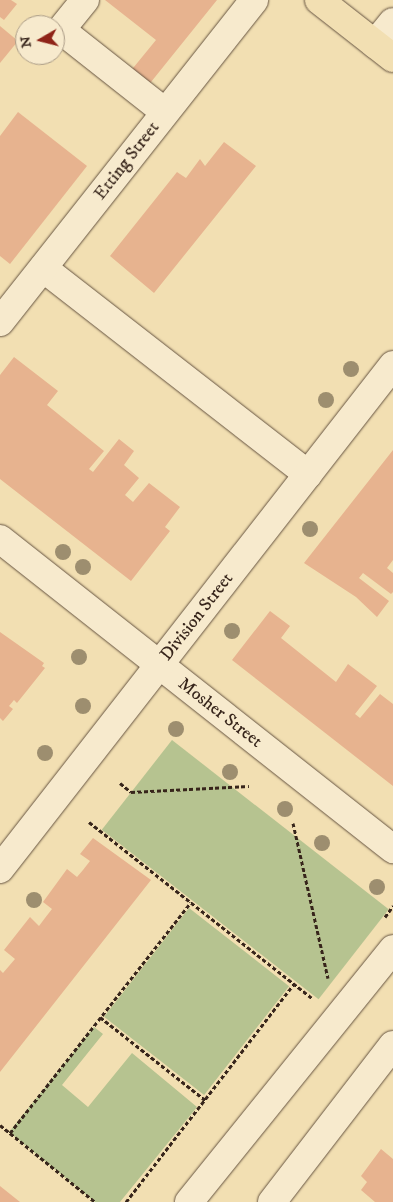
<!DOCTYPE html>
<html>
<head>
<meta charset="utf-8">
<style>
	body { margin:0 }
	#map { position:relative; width:393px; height:1202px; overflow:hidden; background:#f2dfb2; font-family:"IM FELL DW Pica",serif }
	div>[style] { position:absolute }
	.green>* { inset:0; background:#b6c390; transform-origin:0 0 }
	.building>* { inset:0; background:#e7b38f }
	.path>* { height:3px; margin-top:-1.5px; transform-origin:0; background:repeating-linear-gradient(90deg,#37251b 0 4px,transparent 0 6.5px) }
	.roads { filter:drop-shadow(0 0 1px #665441) drop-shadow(0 0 1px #665441) }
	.minor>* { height:28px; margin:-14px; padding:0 14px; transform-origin:14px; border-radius:14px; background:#f7eacd }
	.major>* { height:28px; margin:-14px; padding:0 14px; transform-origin:14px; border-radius:14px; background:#f2dfb2 }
	.trees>* { width:16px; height:16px; margin:-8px; border-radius:50%; background:#9d8e6f }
	span { translate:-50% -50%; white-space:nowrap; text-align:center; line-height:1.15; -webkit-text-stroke:4px #f7eacd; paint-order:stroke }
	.street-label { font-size:18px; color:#37251b }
	.north { position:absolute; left:15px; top:15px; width:50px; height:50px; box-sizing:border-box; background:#f7eacd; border:1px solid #aa9b86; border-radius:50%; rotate:262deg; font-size:14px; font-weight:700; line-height:20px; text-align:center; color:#37251b }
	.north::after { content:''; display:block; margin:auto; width:18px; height:22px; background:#8f2418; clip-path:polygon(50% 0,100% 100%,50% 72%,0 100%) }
</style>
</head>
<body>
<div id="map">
	<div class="green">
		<div style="left:172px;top:740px;width:275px;height:114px;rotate:38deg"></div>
		<div style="left:189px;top:908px;width:127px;height:138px;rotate:38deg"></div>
		<div style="clip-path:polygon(94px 1027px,103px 1034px,62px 1085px,88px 1107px,132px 1053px,197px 1107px,120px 1202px,95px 1202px,9px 1132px)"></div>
	</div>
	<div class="building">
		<div style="clip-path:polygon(0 0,11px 0,17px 4px,4px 20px,0 17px)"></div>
		<div style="clip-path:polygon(105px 0,217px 0,147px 87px,129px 73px,156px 40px)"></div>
		<div style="clip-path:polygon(0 26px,18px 41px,0 63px)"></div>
		<div style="clip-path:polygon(18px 112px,87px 166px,10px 264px,0 256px,0 136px)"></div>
		<div style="clip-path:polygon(224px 142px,256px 166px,154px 293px,110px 256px,177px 172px,186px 178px,200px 159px,205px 166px)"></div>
		<div style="clip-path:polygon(14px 357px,58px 391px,47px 405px,104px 451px,89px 469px,93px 472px,119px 439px,134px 451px,124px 465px,139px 478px,125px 495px,133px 502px,149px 483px,180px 507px,165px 527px,170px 531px,131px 581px,0 479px,0 375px)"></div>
		<div style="clip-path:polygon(393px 450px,393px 560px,387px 568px,393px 573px,393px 592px,391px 594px,363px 573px,359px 578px,389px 601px,377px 617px,356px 597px,304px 563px)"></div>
		<div style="clip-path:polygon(270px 611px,290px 626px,281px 638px,336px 682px,348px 664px,377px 686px,355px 714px,360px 718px,380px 694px,393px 704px,393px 786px,232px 660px)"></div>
		<div style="clip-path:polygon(0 632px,44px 663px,42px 666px,45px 668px,17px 703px,14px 700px,9px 706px,13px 709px,3px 721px,0 718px)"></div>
		<div style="clip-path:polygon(93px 838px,151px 880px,0 1072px,0 970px,3px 973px,15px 959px,4px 950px,30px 917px,39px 926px,45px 918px,52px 909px,43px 902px,67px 869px,77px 877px,83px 870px,90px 861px,80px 854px)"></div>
		<div style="clip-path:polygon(381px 1149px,393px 1159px,393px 1202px,375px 1202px,361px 1190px,367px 1182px,361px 1176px)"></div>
		<div style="clip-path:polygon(0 1186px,20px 1202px,0 1202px)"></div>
	</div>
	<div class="path">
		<div style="left:120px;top:783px;width:14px;rotate:39deg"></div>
		<div style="left:131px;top:792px;width:118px;rotate:-2.9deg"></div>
		<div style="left:89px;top:822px;width:284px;rotate:38.3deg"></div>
		<div style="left:293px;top:823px;width:159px;rotate:77.3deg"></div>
		<div style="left:385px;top:917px;width:14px;rotate:-54deg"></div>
		<div style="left:100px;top:1017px;width:134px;rotate:38.3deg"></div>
		<div style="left:0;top:1125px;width:122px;rotate:39deg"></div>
		<div style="left:10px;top:1133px;width:293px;rotate:-51.9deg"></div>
		<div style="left:126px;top:1202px;width:275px;rotate:-52.4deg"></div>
	</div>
	<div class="roads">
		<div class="minor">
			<div style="left:85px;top:0;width:38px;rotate:129deg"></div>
			<div style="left:61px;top:30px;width:132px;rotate:38.3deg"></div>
			<div style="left:375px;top:44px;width:28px;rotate:-51deg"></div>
			<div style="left:43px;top:268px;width:336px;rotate:37.9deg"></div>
			<div style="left:0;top:322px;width:410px;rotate:-51.7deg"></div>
			<div style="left:0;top:539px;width:501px;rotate:38.27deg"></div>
			<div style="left:0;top:869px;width:639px;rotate:-52.05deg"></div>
			<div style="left:189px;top:1202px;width:325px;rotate:-51.1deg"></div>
			<div style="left:272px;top:1202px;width:198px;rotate:-52.4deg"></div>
		</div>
		<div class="major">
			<div style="left:319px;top:0;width:94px;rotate:38.1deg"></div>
		</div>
	</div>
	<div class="trees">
		<div style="left:351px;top:369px"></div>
		<div style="left:326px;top:400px"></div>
		<div style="left:310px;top:529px"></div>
		<div style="left:63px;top:552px"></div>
		<div style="left:83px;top:567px"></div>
		<div style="left:232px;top:631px"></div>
		<div style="left:79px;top:657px"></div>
		<div style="left:83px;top:706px"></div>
		<div style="left:176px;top:729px"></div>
		<div style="left:45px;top:753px"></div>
		<div style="left:230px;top:772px"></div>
		<div style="left:285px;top:809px"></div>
		<div style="left:322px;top:843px"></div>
		<div style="left:377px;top:887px"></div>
		<div style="left:34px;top:900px"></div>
	</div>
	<div class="street-label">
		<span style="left:127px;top:161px;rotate:-52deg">Etting Street</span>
		<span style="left:197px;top:617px;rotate:-52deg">Division Street</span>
		<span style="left:220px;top:713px;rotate:38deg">Mosher Street</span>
	</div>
	<div class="north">N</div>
</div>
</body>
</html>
